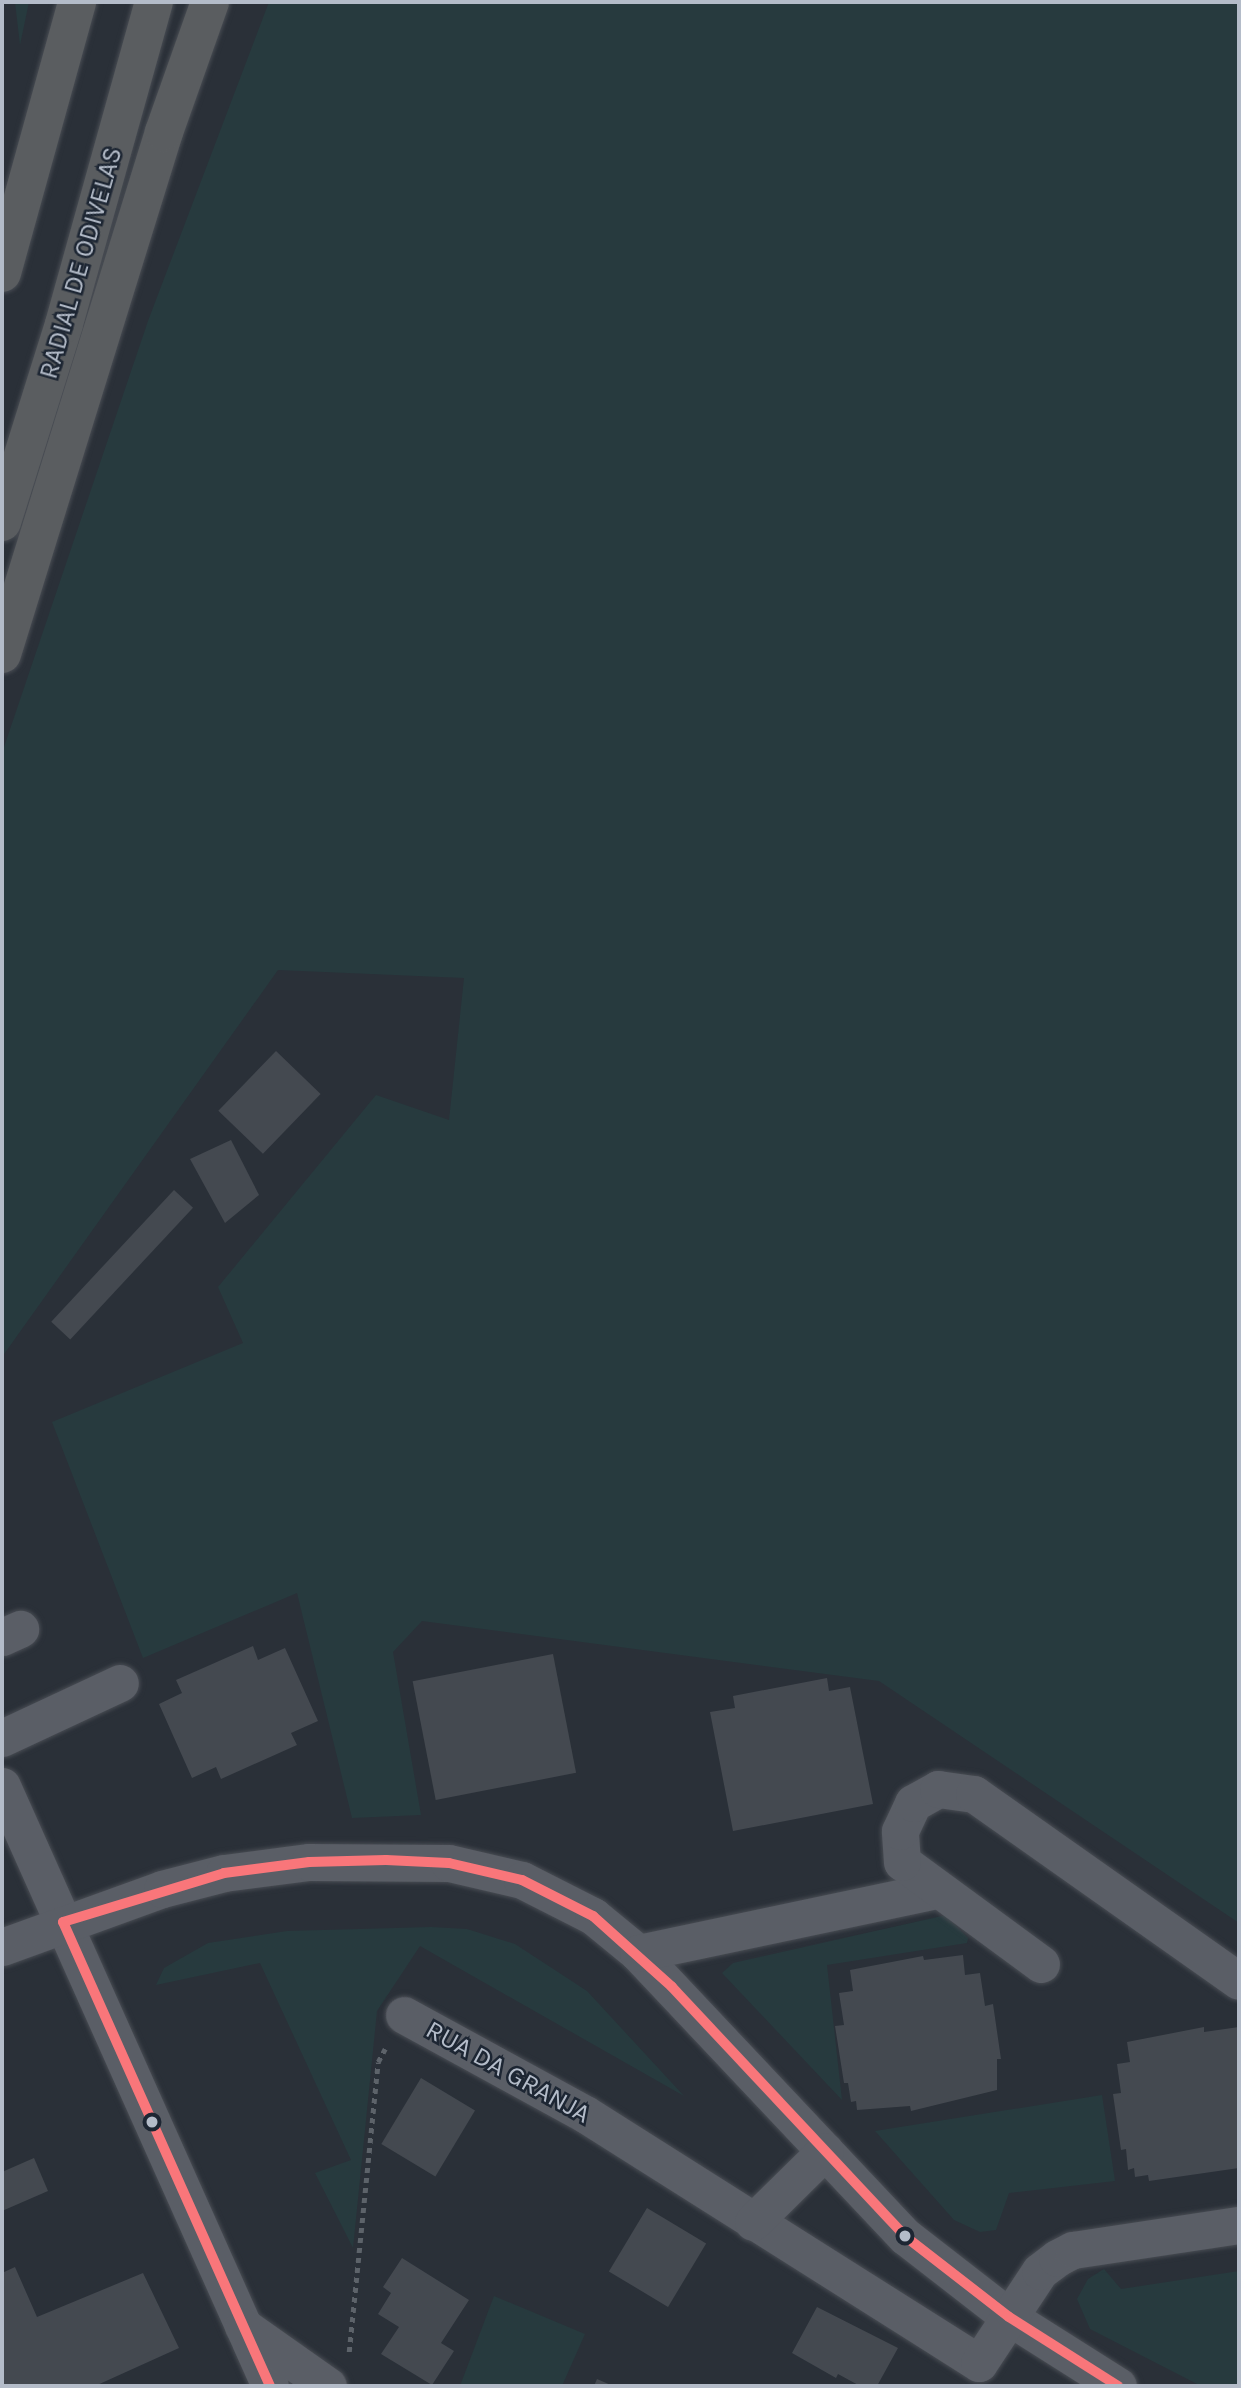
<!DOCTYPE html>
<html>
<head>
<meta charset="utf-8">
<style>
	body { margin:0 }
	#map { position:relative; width:1241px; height:2388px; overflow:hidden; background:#2a3038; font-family:Karla,sans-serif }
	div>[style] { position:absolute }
	.green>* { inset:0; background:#273a3e }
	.building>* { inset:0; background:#444950; transform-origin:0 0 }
	.path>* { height:4.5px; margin-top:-2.25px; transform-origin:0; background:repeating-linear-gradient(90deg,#5d636a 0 5px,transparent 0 10px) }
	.roads { filter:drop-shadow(0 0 2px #484c53) drop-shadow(0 0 2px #484c53) }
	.street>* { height:37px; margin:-18.5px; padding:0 18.5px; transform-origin:18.5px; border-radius:18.5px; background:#5a5e66 }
	.highway>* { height:38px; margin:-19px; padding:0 19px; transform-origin:19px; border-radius:19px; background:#5a5d60 }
	.bus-1>* { height:10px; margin:-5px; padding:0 5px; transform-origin:5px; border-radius:5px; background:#f9767a }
	.dots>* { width:19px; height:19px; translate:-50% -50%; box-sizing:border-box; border:4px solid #1d2633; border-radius:50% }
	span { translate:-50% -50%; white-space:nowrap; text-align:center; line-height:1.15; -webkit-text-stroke:5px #1d2633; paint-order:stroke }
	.street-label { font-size:26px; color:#b4bcc9 }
	.frame { position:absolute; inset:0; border:4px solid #b4bcc9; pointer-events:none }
</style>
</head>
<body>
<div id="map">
	<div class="green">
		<div style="clip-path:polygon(15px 2px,29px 2px,20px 45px)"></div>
		<div style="clip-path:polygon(269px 2px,1239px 2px,1239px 1923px,879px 1681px,422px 1621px,393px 1652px,421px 1815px,352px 1818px,297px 1593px,143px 1658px,52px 1422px,243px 1343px,218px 1287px,376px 1095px,449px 1120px,464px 978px,278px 970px,2px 1357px,2px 753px,148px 321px)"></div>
		<div style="clip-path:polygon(946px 1915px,968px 1938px,967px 1943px,827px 1965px,842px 2100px,722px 1973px,733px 1963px)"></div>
		<div style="clip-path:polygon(431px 1927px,467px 1929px,515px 1944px,587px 1991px,684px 2096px,420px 1946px,377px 2011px,353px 2248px,315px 2173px,351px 2160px,260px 1963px,156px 1985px,164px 1968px,208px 1943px,287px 1931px)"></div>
		<div style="clip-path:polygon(1102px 2095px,1115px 2181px,1009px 2193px,996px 2230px,980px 2232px,954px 2220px,875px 2131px)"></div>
		<div style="clip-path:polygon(1104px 2269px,1121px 2289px,1239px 2271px,1239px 2386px,1201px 2386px,1090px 2329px,1077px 2299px,1088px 2279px)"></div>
		<div style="clip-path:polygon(494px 2296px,585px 2334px,562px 2386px,460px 2386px)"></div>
	</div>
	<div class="building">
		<div style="left:276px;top:1051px;width:62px;height:83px;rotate:44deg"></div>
		<div style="clip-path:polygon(231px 1140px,259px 1195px,225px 1223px,190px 1159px)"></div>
		<div style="left:174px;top:1190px;width:26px;height:180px;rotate:43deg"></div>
		<div style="clip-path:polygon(253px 1646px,258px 1660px,285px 1648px,318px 1721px,291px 1733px,297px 1745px,221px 1779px,216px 1767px,192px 1778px,159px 1704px,182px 1693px,176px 1680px)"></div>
		<div style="left:553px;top:1654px;width:121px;height:143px;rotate:79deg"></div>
		<div style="clip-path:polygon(827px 1678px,829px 1691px,850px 1687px,873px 1804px,733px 1831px,710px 1712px,735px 1708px,733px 1696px)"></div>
		<div style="clip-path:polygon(963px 1955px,965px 1975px,980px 1973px,985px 2006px,993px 2004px,1001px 2059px,997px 2059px,997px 2090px,911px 2111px,910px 2106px,857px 2110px,856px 2101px,851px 2102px,848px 2083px,844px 2083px,835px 2026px,844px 2025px,839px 1993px,853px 1991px,850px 1970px,923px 1956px,924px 1960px)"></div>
		<div style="clip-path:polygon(1204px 2027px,1204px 2032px,1239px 2027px,1239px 2168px,1149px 2181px,1148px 2175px,1135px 2177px,1134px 2168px,1128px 2170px,1126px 2149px,1121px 2150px,1113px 2094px,1121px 2093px,1117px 2064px,1130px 2062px,1127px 2042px)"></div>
		<div style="left:421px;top:2078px;width:63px;height:77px;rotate:31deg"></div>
		<div style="clip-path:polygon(34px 2158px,48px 2191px,2px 2211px,2px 2172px)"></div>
		<div style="left:647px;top:2208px;width:69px;height:74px;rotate:31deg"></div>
		<div style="clip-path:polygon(402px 2258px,469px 2300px,441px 2343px,454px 2351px,432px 2385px,381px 2354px,399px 2327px,378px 2314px,391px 2293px,383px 2287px)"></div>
		<div style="clip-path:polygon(15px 2267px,37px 2317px,143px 2273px,179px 2348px,95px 2386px,2px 2386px,2px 2273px)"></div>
		<div style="clip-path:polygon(817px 2307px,898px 2348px,877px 2386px,860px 2386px,838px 2374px,836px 2378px,792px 2353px)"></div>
		<div style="clip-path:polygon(597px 2379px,613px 2386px,594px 2386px)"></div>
	</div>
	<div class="path">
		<div style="left:349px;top:2352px;width:291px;rotate:-84.3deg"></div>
		<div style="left:378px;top:2062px;width:15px;rotate:-62deg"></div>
	</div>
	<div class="roads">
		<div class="street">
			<div style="left:2px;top:1637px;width:20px;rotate:-24deg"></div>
			<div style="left:2px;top:1738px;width:130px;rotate:-25deg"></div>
			<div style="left:2px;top:1786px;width:657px;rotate:65.93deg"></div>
			<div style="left:2px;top:1947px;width:170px;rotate:-19.9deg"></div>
			<div style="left:162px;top:1889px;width:64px;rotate:-14.5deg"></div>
			<div style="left:224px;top:1873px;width:86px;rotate:-7.4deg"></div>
			<div style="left:309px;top:1862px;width:140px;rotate:0.4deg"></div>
			<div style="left:449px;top:1863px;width:75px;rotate:13.1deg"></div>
			<div style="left:522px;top:1880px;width:80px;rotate:26.9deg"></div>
			<div style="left:593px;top:1916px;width:58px;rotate:39.4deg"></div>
			<div style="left:638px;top:1953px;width:390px;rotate:46.7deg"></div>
			<div style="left:906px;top:2237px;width:130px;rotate:37.8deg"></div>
			<div style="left:1009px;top:2317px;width:129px;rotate:32.3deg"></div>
			<div style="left:638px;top:1953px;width:307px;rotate:-11.9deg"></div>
			<div style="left:1041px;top:1964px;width:172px;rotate:-143.7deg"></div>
			<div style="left:902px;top:1862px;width:31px;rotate:-94deg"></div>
			<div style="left:900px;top:1831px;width:31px;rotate:-65deg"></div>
			<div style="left:913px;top:1803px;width:29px;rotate:-29deg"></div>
			<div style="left:938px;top:1789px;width:36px;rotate:8deg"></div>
			<div style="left:974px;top:1794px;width:324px;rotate:35.2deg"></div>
			<div style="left:404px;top:2015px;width:206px;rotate:28.7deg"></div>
			<div style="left:585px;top:2114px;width:466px;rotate:32.3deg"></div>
			<div style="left:979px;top:2363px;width:110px;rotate:-56.5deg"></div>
			<div style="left:1040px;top:2271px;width:21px;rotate:-37deg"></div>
			<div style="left:1057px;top:2258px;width:18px;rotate:-27deg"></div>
			<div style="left:1073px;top:2250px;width:168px;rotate:-8.6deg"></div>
			<div style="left:753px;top:2222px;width:101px;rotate:-44.6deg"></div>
			<div style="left:243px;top:2326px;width:104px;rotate:35.2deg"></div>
		</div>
		<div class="highway">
			<div style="left:2px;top:273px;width:281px;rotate:-74.5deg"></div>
			<div style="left:2px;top:522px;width:207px;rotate:-72.6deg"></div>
			<div style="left:64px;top:324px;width:334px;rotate:-74.4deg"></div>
			<div style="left:2px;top:654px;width:547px;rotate:-72.76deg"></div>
			<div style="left:164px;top:132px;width:138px;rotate:-70.5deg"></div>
		</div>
	</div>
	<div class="bus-1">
		<div style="left:270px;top:2386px;width:508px;rotate:-114.04deg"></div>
		<div style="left:63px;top:1922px;width:168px;rotate:-16.9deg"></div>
		<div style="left:224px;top:1873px;width:86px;rotate:-7.4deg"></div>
		<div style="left:309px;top:1862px;width:77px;rotate:-1.5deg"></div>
		<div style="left:386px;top:1860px;width:63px;rotate:2.7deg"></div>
		<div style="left:449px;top:1863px;width:75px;rotate:13.1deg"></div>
		<div style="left:522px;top:1880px;width:80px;rotate:26.9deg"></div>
		<div style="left:593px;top:1916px;width:106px;rotate:41.9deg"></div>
		<div style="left:672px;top:1987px;width:342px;rotate:46.9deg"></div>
		<div style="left:906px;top:2237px;width:130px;rotate:37.8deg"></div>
		<div style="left:1009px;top:2317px;width:129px;rotate:32.3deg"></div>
	</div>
	<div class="dots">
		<div style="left:152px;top:2122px;background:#b4bcc9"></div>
		<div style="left:905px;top:2236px;background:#b4bcc9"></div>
	</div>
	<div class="street-label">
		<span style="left:81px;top:263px;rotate:-74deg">RADIAL DE ODIVELAS</span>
		<span style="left:508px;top:2072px;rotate:29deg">RUA DA GRANJA</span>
	</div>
	<div class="frame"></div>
</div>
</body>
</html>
